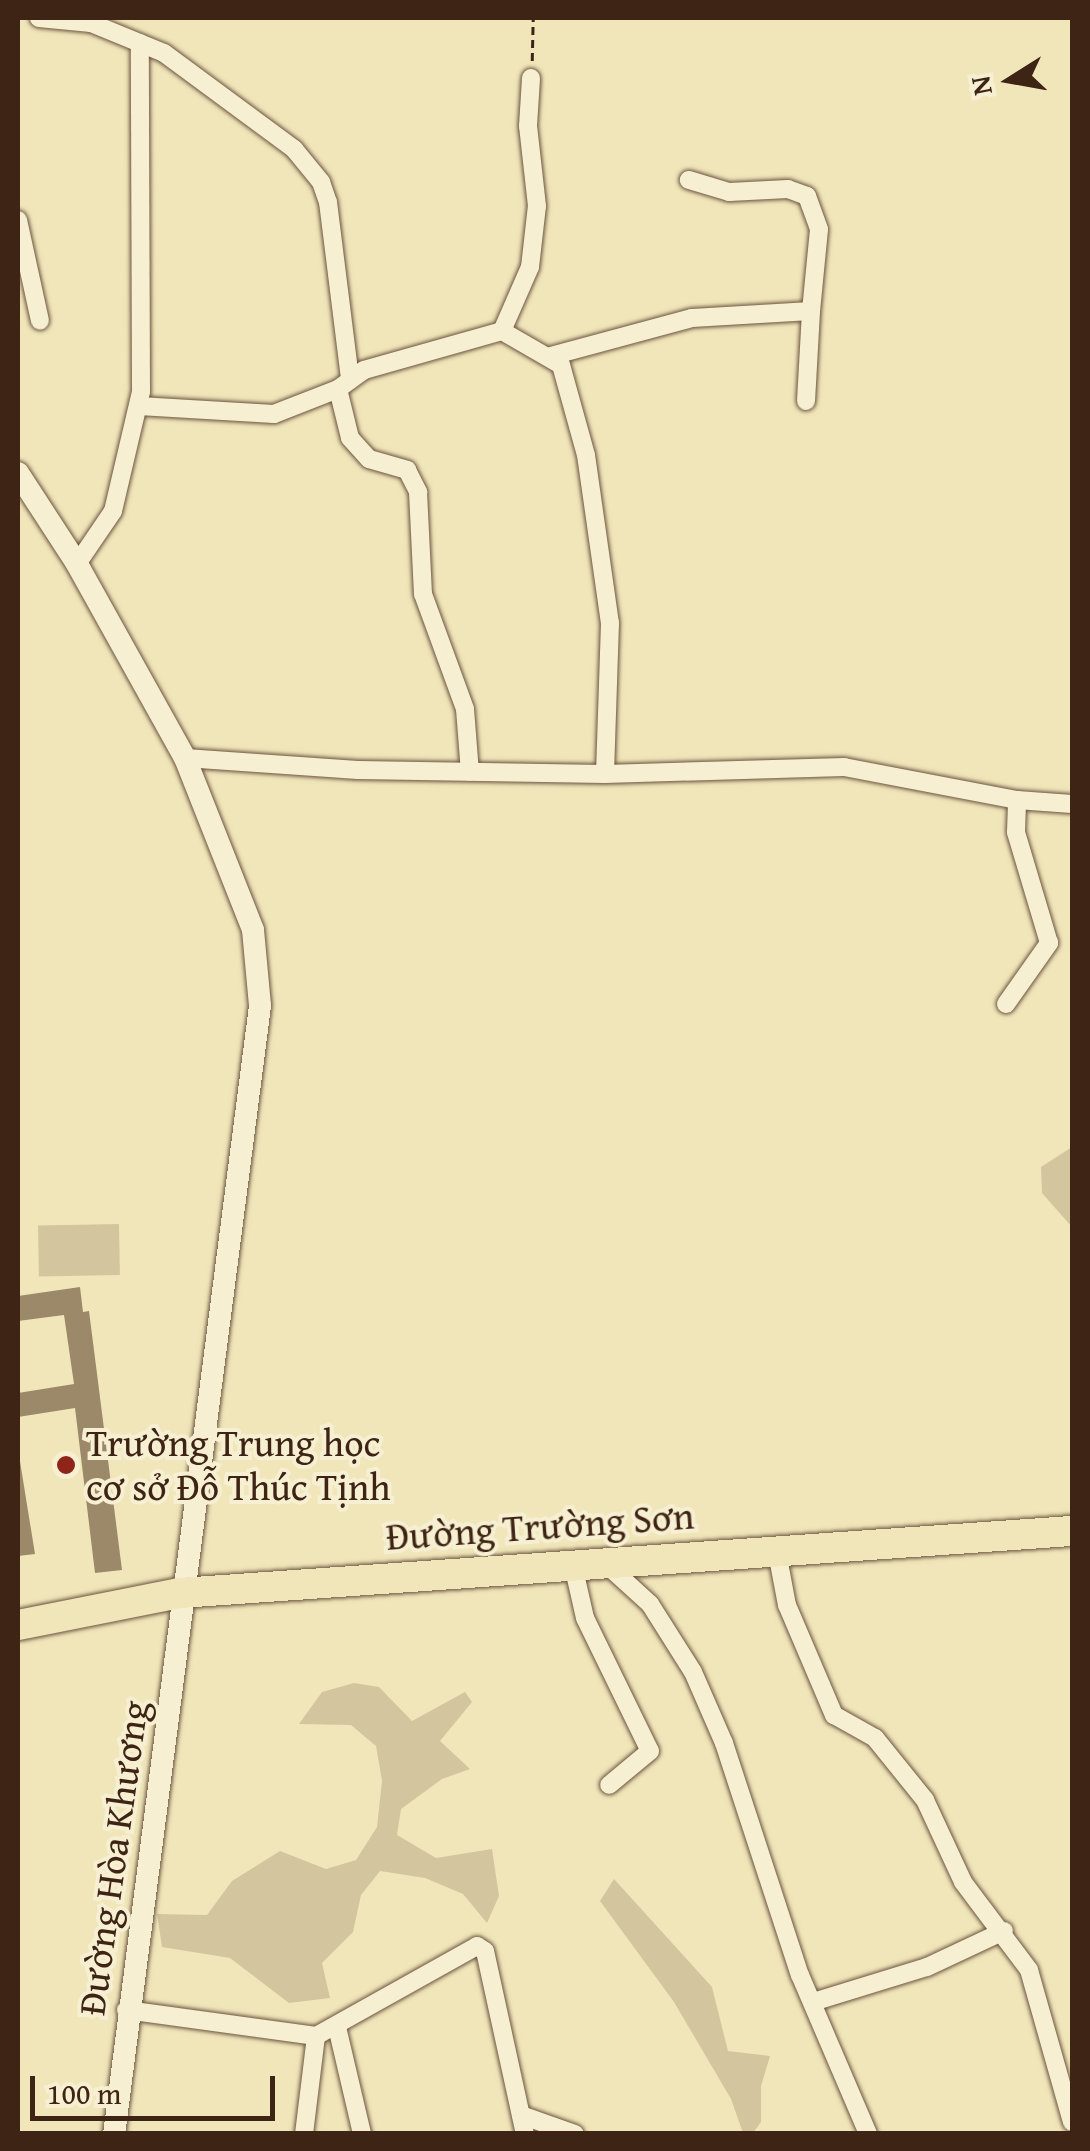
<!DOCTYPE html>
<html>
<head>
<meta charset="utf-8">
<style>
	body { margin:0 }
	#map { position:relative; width:1090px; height:2151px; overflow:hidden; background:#f1e6ba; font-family:"Gentium Book Plus",serif }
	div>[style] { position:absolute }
	.green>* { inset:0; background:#d3c59e; transform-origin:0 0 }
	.building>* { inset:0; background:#9b896a }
	.path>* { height:2.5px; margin-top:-1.25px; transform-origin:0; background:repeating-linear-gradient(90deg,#3e2414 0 8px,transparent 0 13px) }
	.roads { filter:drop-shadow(0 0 2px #6b543e) drop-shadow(0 0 2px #6b543e) }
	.minor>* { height:18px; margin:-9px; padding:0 9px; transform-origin:9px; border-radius:9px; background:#f6efd2 }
	.tertiary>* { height:22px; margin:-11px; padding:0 11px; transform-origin:11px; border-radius:11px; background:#f6efd2 }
	.trunk>* { height:30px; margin:-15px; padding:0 15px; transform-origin:15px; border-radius:15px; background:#f1e6ba }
	.dots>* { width:28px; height:28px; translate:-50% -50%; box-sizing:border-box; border:5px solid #f6efd2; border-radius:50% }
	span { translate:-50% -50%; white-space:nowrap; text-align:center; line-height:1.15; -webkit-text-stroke:8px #f6efd2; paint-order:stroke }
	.poi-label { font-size:38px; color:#3e2414 }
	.left { translate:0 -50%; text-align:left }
	.street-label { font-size:38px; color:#3e2414 }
	.frame { position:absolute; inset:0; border:20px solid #3e2414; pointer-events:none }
	.north { position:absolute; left:960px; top:30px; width:100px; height:100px; -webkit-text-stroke:8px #f6efd2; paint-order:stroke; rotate:259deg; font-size:28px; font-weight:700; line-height:40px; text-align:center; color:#3e2414 }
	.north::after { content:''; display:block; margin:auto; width:35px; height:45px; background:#3e2414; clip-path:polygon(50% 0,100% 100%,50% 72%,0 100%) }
	.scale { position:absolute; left:30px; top:2076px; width:245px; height:45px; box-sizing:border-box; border:5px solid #3e2414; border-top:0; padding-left:12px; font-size:30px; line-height:35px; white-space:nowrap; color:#3e2414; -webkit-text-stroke:8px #f6efd2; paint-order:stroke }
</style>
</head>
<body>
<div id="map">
	<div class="green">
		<div style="clip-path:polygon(1072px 1147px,1072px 1226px,1071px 1226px,1042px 1193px,1041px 1167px)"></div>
		<div style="left:119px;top:1224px;width:51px;height:81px;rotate:89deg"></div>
		<div style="clip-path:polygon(354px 1683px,379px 1687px,412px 1721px,465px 1692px,472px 1702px,440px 1741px,470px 1769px,442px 1779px,401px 1809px,397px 1835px,436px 1858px,492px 1849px,499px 1896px,487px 1923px,463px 1894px,425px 1878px,380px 1871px,361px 1895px,353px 1932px,322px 1963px,330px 1998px,289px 2003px,230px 1958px,162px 1947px,157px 1914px,207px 1915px,232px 1881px,280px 1851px,326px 1869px,356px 1860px,377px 1827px,382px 1781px,376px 1746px,351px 1725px,299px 1724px,322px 1692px)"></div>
		<div style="clip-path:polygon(614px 1879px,712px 1987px,728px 2051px,770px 2056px,761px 2086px,761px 2122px,753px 2133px,743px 2133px,731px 2099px,674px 2002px,600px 1901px)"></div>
	</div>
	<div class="building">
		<div style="clip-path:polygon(80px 1287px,83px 1312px,89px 1311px,122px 1570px,95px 1573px,75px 1408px,18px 1417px,18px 1393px,74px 1384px,64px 1315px,18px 1321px,18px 1296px)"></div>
		<div style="clip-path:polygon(18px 1449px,35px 1554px,18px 1556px)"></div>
	</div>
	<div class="path">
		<div style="left:532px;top:61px;width:43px;rotate:-88.7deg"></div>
	</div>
	<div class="roads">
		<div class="minor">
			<div style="left:39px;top:18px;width:52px;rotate:5.5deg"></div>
			<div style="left:91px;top:23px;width:79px;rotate:22.3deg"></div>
			<div style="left:164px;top:53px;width:162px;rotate:36.4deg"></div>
			<div style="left:294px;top:149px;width:43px;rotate:50.7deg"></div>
			<div style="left:321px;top:182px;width:21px;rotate:71deg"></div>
			<div style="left:328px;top:202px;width:177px;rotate:82.9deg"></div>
			<div style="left:18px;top:220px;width:103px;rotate:77.7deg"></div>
			<div style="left:502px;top:331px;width:68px;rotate:30deg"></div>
			<div style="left:561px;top:365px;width:93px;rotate:74.5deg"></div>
			<div style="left:586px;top:455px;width:170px;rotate:81.9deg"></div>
			<div style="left:610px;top:623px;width:151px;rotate:91.9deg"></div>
			<div style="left:551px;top:356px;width:146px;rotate:-15.1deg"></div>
			<div style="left:692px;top:318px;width:119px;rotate:-3.4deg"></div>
			<div style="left:811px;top:311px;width:82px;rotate:-84.4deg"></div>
			<div style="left:819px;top:229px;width:35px;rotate:-110deg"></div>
			<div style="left:807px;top:196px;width:20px;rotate:-160deg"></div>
			<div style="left:788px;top:189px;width:59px;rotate:177.1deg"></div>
			<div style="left:729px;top:192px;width:42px;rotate:-163.3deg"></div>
			<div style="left:338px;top:389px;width:50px;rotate:76.2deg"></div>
			<div style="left:350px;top:438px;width:28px;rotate:48deg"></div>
			<div style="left:369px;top:459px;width:40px;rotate:16deg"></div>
			<div style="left:407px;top:470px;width:25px;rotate:63deg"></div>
			<div style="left:418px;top:492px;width:102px;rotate:87.2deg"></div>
			<div style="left:423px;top:594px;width:122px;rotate:69.9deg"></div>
			<div style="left:465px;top:709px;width:63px;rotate:85.5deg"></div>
			<div style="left:806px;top:401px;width:90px;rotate:-86.8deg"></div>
			<div style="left:139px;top:406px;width:135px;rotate:3.4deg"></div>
			<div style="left:274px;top:414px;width:69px;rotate:-21.3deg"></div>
			<div style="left:338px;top:389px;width:32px;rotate:-36deg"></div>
			<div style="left:364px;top:370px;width:143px;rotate:-15.8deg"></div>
			<div style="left:502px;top:331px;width:70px;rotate:-66.4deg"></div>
			<div style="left:530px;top:267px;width:61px;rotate:-83.5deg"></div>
			<div style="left:537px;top:206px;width:81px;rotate:-96.4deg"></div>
			<div style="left:528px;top:126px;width:48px;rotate:-86.4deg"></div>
			<div style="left:77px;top:564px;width:64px;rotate:-55.8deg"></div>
			<div style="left:113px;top:511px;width:122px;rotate:-76.8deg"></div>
			<div style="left:141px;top:392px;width:349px;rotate:-90.2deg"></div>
			<div style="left:185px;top:758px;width:173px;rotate:4deg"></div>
			<div style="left:358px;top:770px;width:247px;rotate:0.9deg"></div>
			<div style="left:605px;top:774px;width:239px;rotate:-1.7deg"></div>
			<div style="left:844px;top:767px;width:176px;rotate:10.8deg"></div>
			<div style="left:1017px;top:800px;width:55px;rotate:4.2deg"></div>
			<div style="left:1006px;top:1004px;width:75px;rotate:-54.8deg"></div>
			<div style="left:1049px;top:943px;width:116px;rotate:-106.6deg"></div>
			<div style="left:1016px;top:832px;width:32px;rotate:-88deg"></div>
			<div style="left:776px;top:1547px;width:59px;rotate:79.3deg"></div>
			<div style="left:787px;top:1605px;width:120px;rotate:66.9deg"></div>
			<div style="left:834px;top:1715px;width:47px;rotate:29.3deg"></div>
			<div style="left:875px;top:1738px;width:80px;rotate:51.1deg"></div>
			<div style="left:925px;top:1800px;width:90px;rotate:65.1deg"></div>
			<div style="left:963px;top:1882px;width:110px;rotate:53.1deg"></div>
			<div style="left:1029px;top:1970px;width:158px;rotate:74.2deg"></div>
			<div style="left:605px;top:1563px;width:61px;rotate:42.3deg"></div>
			<div style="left:650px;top:1604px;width:80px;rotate:57.7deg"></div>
			<div style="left:693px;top:1672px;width:77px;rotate:66.4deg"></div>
			<div style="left:724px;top:1743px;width:244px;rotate:71.9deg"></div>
			<div style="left:800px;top:1975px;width:173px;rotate:66.8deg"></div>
			<div style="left:573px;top:1565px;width:54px;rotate:77.2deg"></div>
			<div style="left:585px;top:1618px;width:148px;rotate:64deg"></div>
			<div style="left:650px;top:1751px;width:53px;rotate:140.3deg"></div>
			<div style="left:813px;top:2002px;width:119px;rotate:-17.1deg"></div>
			<div style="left:927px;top:1967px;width:85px;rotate:-25.1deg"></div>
			<div style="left:126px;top:2010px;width:192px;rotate:7.8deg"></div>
			<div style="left:316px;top:2036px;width:184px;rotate:-29.2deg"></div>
			<div style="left:477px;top:1946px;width:9px;rotate:32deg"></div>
			<div style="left:485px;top:1951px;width:187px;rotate:77.7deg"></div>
			<div style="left:337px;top:2027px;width:110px;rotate:76.8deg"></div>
			<div style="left:521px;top:2115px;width:57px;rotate:19.4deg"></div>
			<div style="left:304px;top:2134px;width:99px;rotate:-83deg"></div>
		</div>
		<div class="tertiary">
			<div style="left:18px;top:473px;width:108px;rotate:57deg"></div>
			<div style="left:77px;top:564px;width:222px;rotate:60.9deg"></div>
			<div style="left:185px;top:758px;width:185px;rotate:68.4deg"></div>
			<div style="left:253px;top:930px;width:76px;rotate:84.7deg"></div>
			<div style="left:260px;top:1006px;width:1137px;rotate:97.37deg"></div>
		</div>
		<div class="trunk">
			<div style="left:18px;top:1625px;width:165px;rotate:-11.2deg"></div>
			<div style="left:180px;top:1593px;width:894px;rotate:-3.98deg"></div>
		</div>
	</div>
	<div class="dots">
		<div style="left:66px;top:1465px;background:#8f2418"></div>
	</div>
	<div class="poi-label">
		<span class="left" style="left:86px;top:1465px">Trường Trung học<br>cơ sở Đỗ Thúc Tịnh</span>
	</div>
	<div class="street-label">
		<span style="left:540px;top:1526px;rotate:-4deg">Đường Trường Sơn</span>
		<span style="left:113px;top:1858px;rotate:-82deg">Đường Hòa Khương</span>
	</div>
	<div class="frame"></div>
	<div class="north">N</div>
	<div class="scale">100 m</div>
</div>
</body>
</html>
